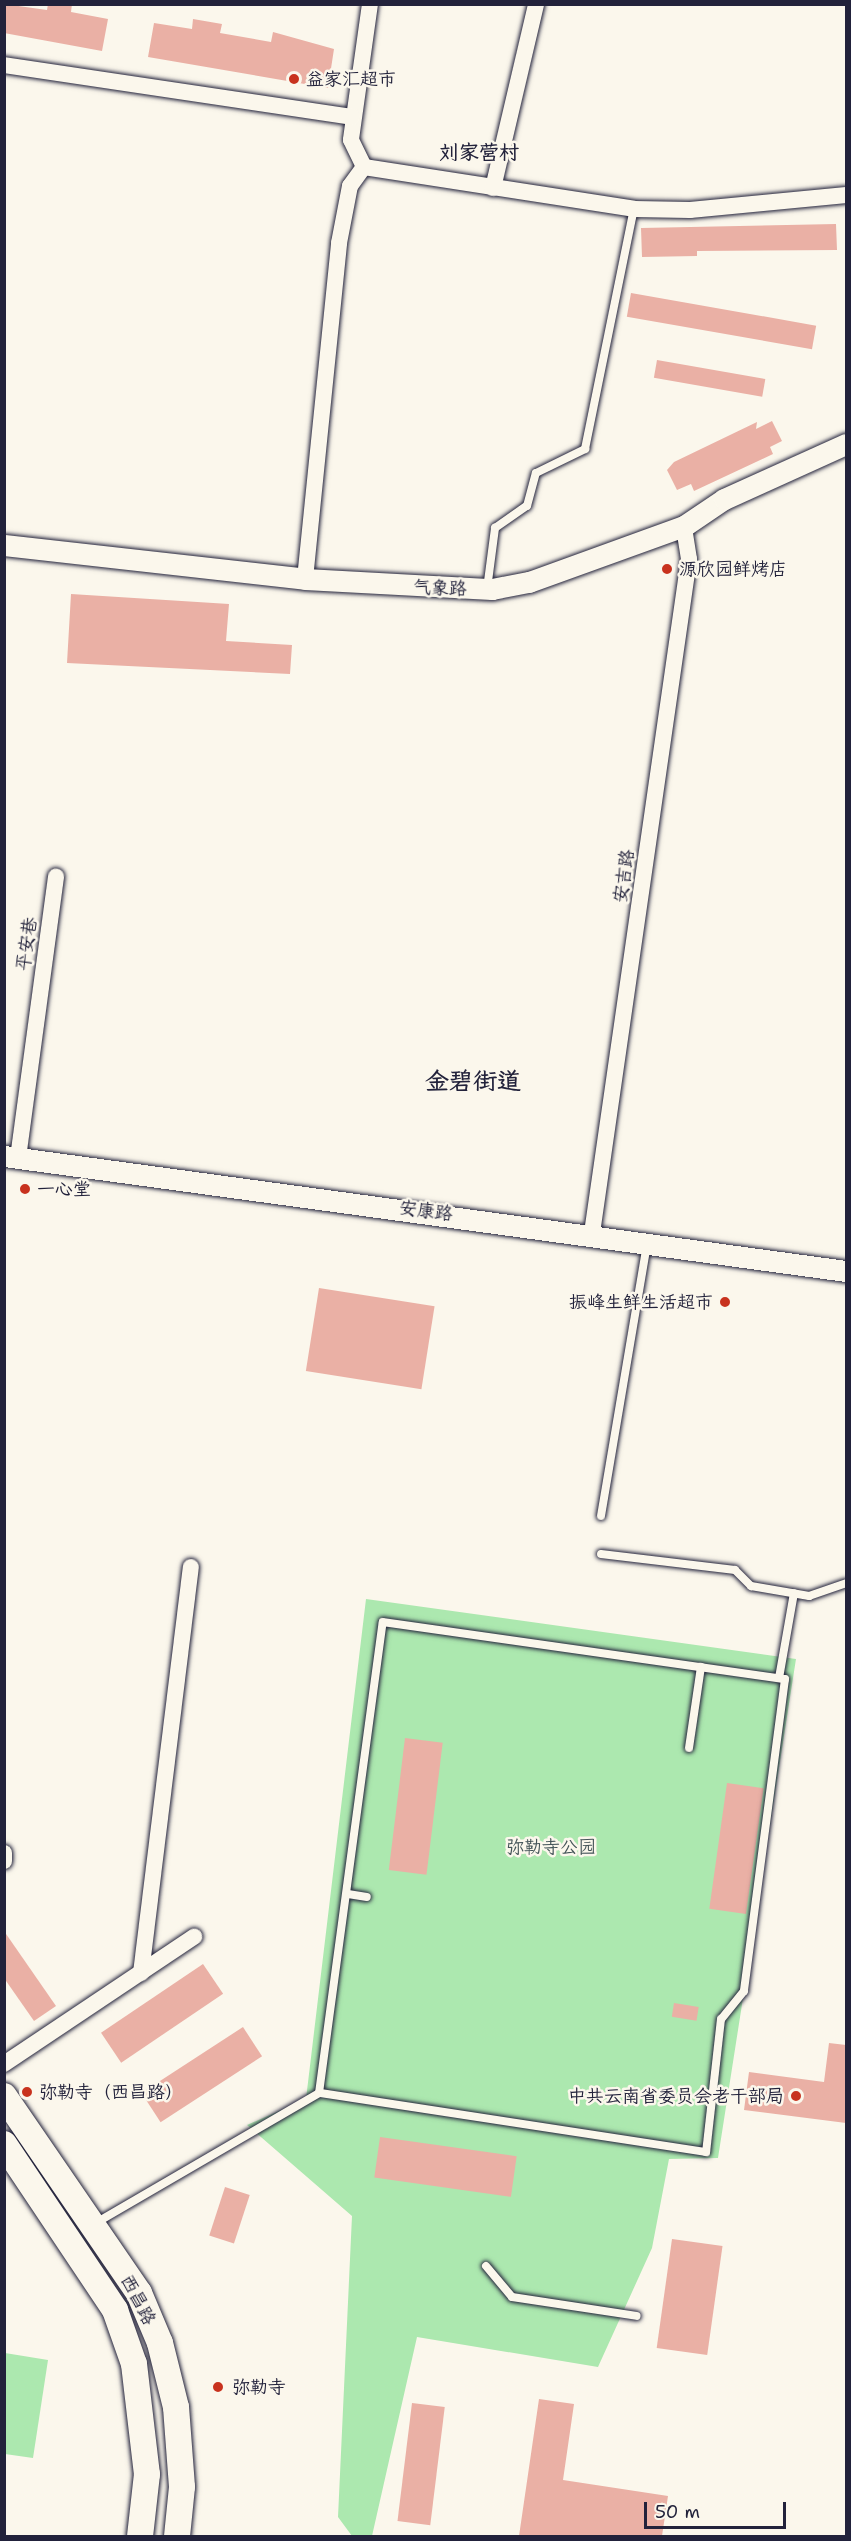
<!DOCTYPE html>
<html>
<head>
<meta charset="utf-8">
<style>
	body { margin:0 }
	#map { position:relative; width:851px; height:2541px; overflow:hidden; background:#fbf7ec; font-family:"Shantell Sans","LXGW WenKai TC",sans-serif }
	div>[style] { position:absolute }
	.green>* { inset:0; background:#ace8af }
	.building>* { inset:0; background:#eab0a5; transform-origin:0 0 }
	.roads { filter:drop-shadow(0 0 2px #22223b) drop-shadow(0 0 2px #22223b) }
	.service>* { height:8px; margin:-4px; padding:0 4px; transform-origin:4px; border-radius:4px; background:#fbf7ec }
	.minor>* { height:16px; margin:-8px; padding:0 8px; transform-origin:8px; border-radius:8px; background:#fbf7ec }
	.tertiary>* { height:21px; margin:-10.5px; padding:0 10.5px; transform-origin:10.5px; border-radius:10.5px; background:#fbf7ec }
	.primary>* { height:26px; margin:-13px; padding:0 13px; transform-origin:13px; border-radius:13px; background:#fbf7ec }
	.dots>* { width:16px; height:16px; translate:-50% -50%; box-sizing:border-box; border:3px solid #fbf7ec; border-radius:50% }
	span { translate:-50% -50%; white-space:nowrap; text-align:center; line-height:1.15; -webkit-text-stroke:5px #fbf7ec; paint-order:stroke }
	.poi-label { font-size:18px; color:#22223b }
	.left { translate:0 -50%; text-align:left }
	.right { translate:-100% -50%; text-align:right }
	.street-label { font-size:18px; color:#22223b }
	.park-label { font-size:18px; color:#445458 }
	.neighbourhood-label { font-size:20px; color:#22223b; font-weight:700 }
	.district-label { font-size:24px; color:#22223b; font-weight:700 }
	.frame { position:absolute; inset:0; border:6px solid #22223b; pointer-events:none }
	.scale { position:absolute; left:644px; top:2502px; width:142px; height:27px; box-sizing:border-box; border:3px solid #22223b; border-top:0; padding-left:8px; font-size:18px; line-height:21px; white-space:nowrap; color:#22223b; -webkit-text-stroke:4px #fbf7ec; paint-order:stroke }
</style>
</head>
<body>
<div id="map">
	<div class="green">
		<div style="clip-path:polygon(366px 1599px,796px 1659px,718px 2158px,669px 2159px,652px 2248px,598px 2367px,417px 2337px,372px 2536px,352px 2536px,338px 2517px,352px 2216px,247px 2125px,306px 2099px)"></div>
		<div style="clip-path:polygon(5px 2353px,48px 2360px,33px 2458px,5px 2454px)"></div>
	</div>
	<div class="building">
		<div style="clip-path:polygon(4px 4px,47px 10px,48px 4px,72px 4px,71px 12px,108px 19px,102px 51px,4px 33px)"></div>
		<div style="clip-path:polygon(193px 19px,222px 24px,220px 33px,271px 42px,273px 32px,334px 49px,328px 88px,148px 57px,154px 23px,192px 29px)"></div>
		<div style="clip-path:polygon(836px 224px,837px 250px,697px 251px,697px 256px,642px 257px,641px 228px)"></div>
		<div style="left:631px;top:293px;width:188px;height:24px;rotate:10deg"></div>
		<div style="left:657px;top:360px;width:110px;height:18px;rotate:10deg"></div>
		<div style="clip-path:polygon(772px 421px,782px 441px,770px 447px,773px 454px,694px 491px,691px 484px,677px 490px,667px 470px,674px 462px,757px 422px,756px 429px)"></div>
		<div style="clip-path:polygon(71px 594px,229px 604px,226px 641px,292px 645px,290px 674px,67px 663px)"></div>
		<div style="left:319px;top:1288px;width:117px;height:84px;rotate:9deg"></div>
		<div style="left:405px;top:1738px;width:38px;height:133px;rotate:7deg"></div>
		<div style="left:727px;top:1783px;width:37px;height:127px;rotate:8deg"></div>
		<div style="clip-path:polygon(4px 1931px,56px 2006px,34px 2021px,4px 1978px)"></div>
		<div style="left:203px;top:1964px;width:36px;height:123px;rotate:56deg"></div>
		<div style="left:674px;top:2003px;width:25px;height:14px;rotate:9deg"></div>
		<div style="left:243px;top:2027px;width:35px;height:121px;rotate:57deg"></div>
		<div style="clip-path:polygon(829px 2043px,846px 2045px,846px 2123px,744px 2110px,749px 2072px,824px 2082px)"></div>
		<div style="left:380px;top:2137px;width:138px;height:41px;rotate:8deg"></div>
		<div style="left:225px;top:2187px;width:26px;height:51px;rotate:18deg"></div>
		<div style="left:672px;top:2239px;width:51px;height:110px;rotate:8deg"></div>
		<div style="clip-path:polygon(539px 2399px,574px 2404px,563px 2480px,668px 2496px,662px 2536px,519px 2536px)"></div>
		<div style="left:412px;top:2403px;width:33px;height:119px;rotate:7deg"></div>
	</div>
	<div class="roads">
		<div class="service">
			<div style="left:487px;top:589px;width:62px;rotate:-82.5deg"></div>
			<div style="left:495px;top:528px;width:39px;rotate:-35deg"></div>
			<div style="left:527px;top:506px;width:34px;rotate:-75deg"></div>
			<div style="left:536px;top:473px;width:55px;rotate:-26.1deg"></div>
			<div style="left:585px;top:449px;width:245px;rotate:-78.5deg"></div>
			<div style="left:601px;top:1516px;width:275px;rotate:-80.4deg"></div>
			<div style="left:601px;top:1554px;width:135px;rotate:6.8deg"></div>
			<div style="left:735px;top:1570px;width:23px;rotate:45deg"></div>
			<div style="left:751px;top:1586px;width:59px;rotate:9.8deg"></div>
			<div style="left:809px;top:1596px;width:39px;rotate:-19deg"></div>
			<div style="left:383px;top:1622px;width:406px;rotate:8.1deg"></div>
			<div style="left:785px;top:1679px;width:315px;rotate:97.5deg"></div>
			<div style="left:744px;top:1991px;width:36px;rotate:129deg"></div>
			<div style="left:721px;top:2019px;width:134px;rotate:96.4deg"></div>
			<div style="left:706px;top:2152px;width:391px;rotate:-171.3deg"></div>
			<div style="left:319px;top:2093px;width:475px;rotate:-82.3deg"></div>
			<div style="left:779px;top:1678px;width:86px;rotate:-80deg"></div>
			<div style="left:689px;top:1748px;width:82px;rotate:-81.6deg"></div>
			<div style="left:348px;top:1894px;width:19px;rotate:9deg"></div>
			<div style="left:94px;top:2224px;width:260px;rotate:-30.2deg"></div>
			<div style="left:486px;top:2266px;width:40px;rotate:50deg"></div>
			<div style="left:512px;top:2297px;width:126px;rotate:8.6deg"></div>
		</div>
		<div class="minor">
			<div style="left:370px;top:4px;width:137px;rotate:98deg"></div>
			<div style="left:351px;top:140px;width:30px;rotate:64deg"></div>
			<div style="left:364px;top:167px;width:273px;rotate:8.8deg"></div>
			<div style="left:634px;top:209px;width:56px;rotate:1deg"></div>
			<div style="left:690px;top:210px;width:157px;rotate:-5.5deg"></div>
			<div style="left:4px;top:65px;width:352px;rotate:8.5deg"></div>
			<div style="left:493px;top:188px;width:189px;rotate:-76.8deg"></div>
			<div style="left:305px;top:579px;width:338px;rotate:-84.2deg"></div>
			<div style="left:339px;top:243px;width:58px;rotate:-79.1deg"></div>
			<div style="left:350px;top:186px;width:24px;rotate:-54deg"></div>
			<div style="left:18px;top:1158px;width:284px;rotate:-82.3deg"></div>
			<div style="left:592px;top:1233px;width:681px;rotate:-81.81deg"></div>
			<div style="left:689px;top:559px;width:33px;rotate:-99deg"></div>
			<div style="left:4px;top:1853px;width:8px;rotate:90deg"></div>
			<div style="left:141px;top:1973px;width:409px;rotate:-83deg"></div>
			<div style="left:4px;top:2064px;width:229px;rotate:-33.8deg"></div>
		</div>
		<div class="tertiary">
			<div style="left:4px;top:545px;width:303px;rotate:6.4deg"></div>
			<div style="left:305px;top:579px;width:187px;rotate:3.1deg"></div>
			<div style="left:492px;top:589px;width:38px;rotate:-11deg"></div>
			<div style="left:529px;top:582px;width:165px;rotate:-19.9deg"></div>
			<div style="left:684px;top:526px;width:48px;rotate:-34deg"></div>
			<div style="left:724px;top:499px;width:134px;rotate:-24.3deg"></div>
			<div style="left:4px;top:1156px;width:850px;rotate:7.78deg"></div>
		</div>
		<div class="primary">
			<div style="left:4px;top:2096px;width:239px;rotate:55.6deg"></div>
			<div style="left:139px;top:2293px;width:54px;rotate:67.2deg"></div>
			<div style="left:160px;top:2343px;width:66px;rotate:76deg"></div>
			<div style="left:176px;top:2407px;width:80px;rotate:85.7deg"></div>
			<div style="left:182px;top:2487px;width:49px;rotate:95.8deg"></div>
			<div style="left:4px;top:2144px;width:200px;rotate:56.2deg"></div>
			<div style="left:115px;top:2310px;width:57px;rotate:70.6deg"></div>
			<div style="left:134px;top:2364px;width:111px;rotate:83.3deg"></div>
			<div style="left:147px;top:2474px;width:62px;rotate:96.4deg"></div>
		</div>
	</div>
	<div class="dots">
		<div style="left:294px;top:79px;background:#c8321e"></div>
		<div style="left:667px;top:569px;background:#c8321e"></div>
		<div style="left:25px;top:1189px;background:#c8321e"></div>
		<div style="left:725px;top:1302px;background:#c8321e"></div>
		<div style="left:27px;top:2092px;background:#c8321e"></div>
		<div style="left:796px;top:2096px;background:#c8321e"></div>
		<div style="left:218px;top:2387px;background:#c8321e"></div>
	</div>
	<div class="poi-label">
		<span class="left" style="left:306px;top:79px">益家汇超市</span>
		<span class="left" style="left:679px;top:569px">源欣园鲜烤店</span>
		<span class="left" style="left:37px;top:1189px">一心堂</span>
		<span class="right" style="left:713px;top:1302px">振峰生鲜生活超市</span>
		<span class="left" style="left:39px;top:2092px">弥勒寺（西昌路）</span>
		<span class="right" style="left:784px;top:2096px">中共云南省委员会老干部局</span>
		<span class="left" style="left:232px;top:2387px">弥勒寺</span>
	</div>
	<div class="street-label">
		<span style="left:440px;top:588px;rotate:2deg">气象路</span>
		<span style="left:624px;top:876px;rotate:-82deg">安吉路</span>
		<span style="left:27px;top:944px;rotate:-82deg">平安巷</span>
		<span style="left:426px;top:1211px;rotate:7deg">安康路</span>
		<span style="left:138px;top:2300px;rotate:62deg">西昌路</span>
	</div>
	<div class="park-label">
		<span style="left:551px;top:1847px">弥勒寺公园</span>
	</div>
	<div class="neighbourhood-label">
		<span style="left:479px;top:152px">刘家营村</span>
	</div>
	<div class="district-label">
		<span style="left:473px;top:1082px">金碧街道</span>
	</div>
	<div class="frame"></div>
	<div class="scale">50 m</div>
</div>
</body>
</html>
